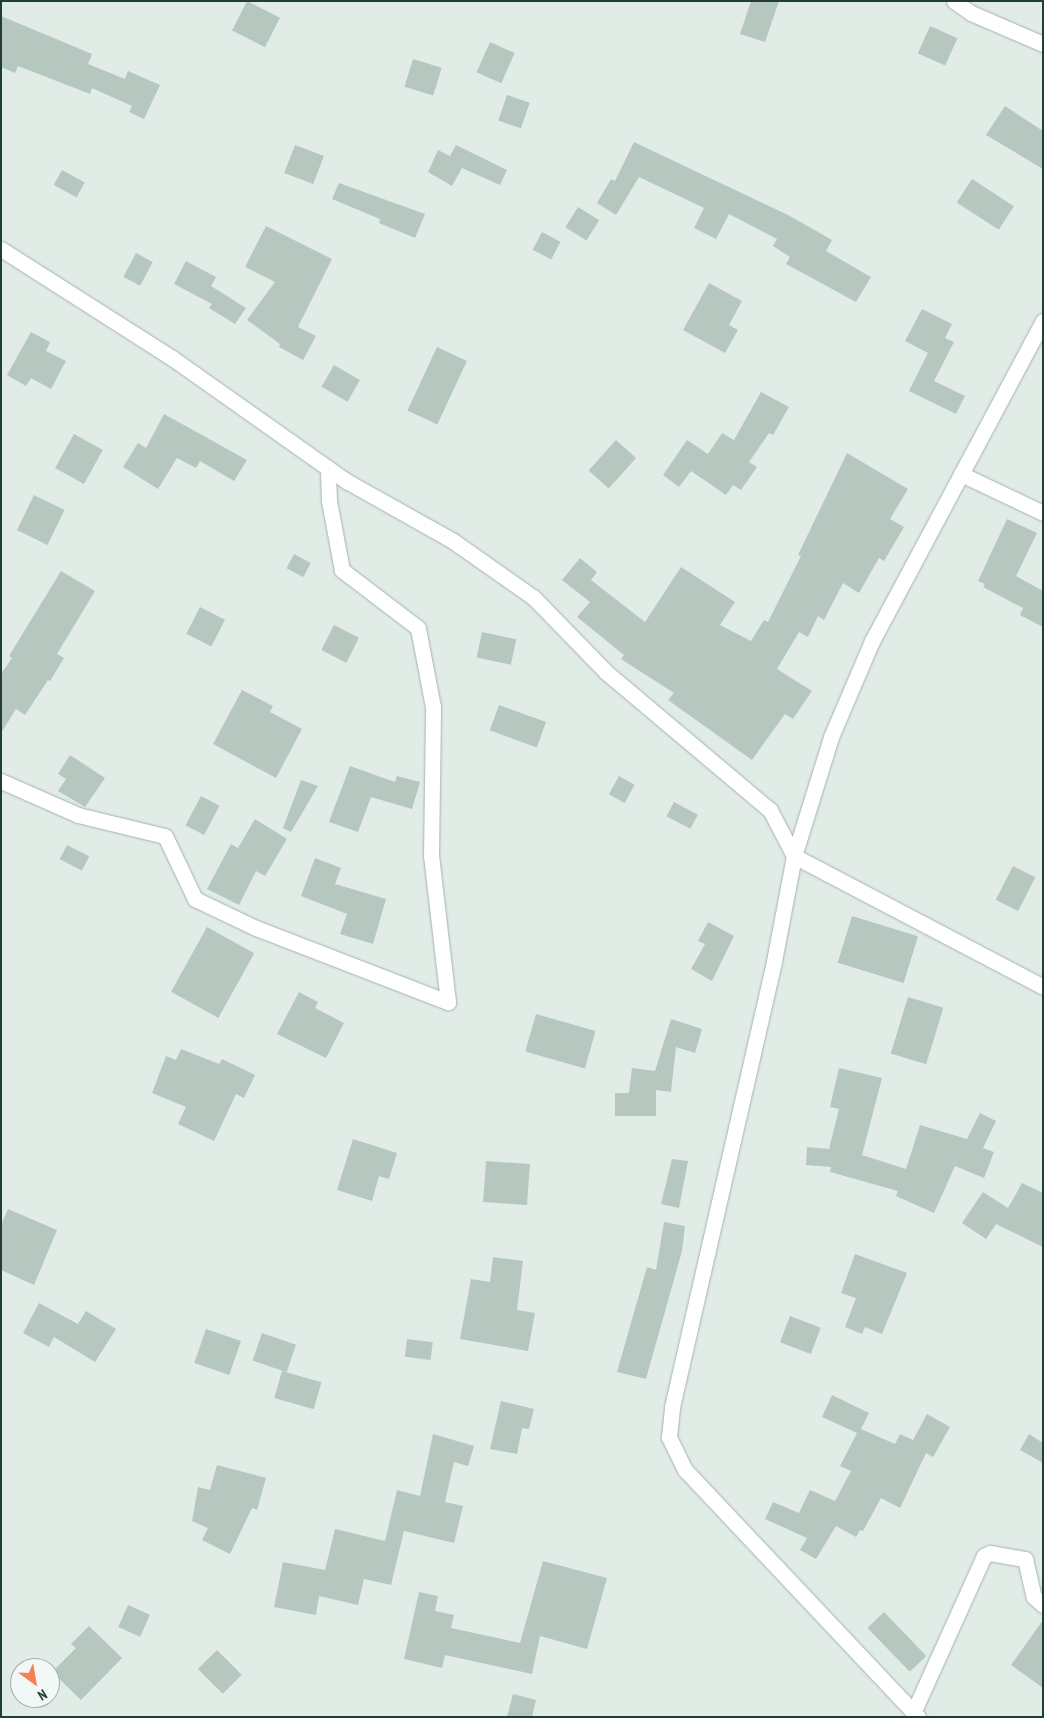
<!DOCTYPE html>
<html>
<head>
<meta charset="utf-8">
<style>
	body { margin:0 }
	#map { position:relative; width:1044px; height:1718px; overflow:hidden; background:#e1ece7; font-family:"PT Sans Narrow",sans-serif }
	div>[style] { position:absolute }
	.building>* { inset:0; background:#b6c7c0; transform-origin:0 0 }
	.roads { filter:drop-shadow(0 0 1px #a3b4ae) drop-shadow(0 0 1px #a3b4ae) }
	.minor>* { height:15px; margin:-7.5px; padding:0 7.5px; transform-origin:7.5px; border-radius:7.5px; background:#fff }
	.tertiary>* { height:15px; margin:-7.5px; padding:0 7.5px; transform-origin:7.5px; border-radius:7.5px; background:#fff }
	span { translate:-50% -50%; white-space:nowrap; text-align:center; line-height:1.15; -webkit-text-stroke:5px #f1f8f5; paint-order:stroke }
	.frame { position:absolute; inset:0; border:2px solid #203d36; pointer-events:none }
	.north { position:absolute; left:10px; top:1658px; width:50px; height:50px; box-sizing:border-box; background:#f1f8f5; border:1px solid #9dada9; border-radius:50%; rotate:148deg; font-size:14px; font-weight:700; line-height:20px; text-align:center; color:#203d36 }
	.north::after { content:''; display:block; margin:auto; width:18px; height:22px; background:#f78053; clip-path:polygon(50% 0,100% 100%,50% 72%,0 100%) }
</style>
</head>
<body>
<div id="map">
	<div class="building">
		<div style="left:247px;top:1px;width:37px;height:33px;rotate:27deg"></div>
		<div style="clip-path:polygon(751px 1px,779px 1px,765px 42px,740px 34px)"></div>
		<div style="clip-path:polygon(1px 16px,92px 54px,88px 64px,125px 79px,128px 71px,160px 85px,144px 119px,129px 112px,132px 106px,92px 88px,90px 94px,18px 66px,15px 73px,1px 67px)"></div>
		<div style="left:930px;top:26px;width:30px;height:30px;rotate:24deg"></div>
		<div style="left:490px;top:42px;width:27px;height:33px;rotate:24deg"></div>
		<div style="left:413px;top:59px;width:30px;height:29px;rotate:17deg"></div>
		<div style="left:507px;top:95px;width:24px;height:27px;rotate:19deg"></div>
		<div style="clip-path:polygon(1005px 106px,1043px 131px,1043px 169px,986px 135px)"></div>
		<div style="clip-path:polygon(634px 142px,790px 216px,832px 240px,826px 251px,871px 277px,856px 302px,786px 264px,790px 257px,773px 246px,777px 239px,729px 214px,716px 239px,694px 228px,704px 208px,639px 177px,616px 215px,597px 203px,611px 179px,615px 181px)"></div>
		<div style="left:295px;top:145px;width:31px;height:30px;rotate:21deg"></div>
		<div style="clip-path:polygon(456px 145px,507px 170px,500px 185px,462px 168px,452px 186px,428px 172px,438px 150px,450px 156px)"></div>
		<div style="left:62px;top:170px;width:26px;height:17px;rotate:29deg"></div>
		<div style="left:972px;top:179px;width:50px;height:28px;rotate:33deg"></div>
		<div style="clip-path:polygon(339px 183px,425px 214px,415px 238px,379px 223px,380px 219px,332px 199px)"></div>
		<div style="left:578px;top:207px;width:25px;height:24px;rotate:32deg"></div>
		<div style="clip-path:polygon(266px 226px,332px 259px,298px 327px,316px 336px,303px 360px,279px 347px,280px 344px,247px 320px,275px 282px,245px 267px)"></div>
		<div style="left:542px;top:232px;width:21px;height:20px;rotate:28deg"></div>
		<div style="left:136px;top:253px;width:19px;height:27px;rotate:28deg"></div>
		<div style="clip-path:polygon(186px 261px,216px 277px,211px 286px,246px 308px,235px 324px,209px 308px,212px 304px,174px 284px)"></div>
		<div style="clip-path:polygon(709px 283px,742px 301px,729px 325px,738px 330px,725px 353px,683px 330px)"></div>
		<div style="clip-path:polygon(922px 309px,952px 324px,945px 338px,954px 342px,934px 381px,965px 396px,956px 414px,909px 391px,928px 353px,905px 341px)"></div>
		<div style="clip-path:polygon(31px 332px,50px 342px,46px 351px,66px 361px,51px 389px,31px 378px,26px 386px,7px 375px)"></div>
		<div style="left:437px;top:347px;width:33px;height:70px;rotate:25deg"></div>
		<div style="left:334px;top:365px;width:30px;height:25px;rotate:30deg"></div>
		<div style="clip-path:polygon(761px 392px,789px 407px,773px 435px,769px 433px,749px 462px,757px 467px,741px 490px,733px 485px,726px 495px,691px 471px,679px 487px,663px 475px,687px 440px,708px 454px,722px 433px,734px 440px)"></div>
		<div style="clip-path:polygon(164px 414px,247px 460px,234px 481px,200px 461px,196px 468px,177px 458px,158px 489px,123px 467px,138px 443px,146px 448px)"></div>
		<div style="left:74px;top:434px;width:33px;height:39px;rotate:29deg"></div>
		<div style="left:616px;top:440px;width:27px;height:41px;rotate:42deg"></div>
		<div style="clip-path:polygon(847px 453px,908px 489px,890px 519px,904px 527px,884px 561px,879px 558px,859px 593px,843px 583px,824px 620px,818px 616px,808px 637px,799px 632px,777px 669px,812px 691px,793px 719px,785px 714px,752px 760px,668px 700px,674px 693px,621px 659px,624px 655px,577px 617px,590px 602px,562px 580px,580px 558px,597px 572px,591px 580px,645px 622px,681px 567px,735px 602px,720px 625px,751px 641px,764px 620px,768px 622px,801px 556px,798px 555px)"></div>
		<div style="left:34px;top:495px;width:34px;height:39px;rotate:26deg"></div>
		<div style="clip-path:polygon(1007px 519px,1037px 533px,1016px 576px,1043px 591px,1043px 627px,1020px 615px,1023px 608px,983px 587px,985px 584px,978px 581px)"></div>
		<div style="left:294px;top:554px;width:19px;height:16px;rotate:28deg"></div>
		<div style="clip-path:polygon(61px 571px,95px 591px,57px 654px,64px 658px,50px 681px,48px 680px,25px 715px,16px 709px,1px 733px,1px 674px,12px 658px,9px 656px)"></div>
		<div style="left:200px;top:607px;width:28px;height:30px;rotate:27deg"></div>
		<div style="left:334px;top:625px;width:28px;height:28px;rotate:27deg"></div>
		<div style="left:482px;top:632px;width:35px;height:26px;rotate:12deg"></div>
		<div style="clip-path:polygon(242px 690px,273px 706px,270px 712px,302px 729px,276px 778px,213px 744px)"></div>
		<div style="left:499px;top:705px;width:50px;height:27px;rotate:20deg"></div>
		<div style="clip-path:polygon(70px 755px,105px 778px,85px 807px,58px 791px,66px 779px,58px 774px)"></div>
		<div style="clip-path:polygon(350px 766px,395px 782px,397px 776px,420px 782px,412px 809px,371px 797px,358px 832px,329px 822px)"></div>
		<div style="left:619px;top:776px;width:18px;height:21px;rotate:29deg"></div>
		<div style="clip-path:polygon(301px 780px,318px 786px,291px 832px,283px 828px)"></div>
		<div style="left:201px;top:796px;width:21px;height:33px;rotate:28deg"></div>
		<div style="left:674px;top:802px;width:27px;height:16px;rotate:28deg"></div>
		<div style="clip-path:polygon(255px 819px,287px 839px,265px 876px,256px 871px,239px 905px,207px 889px,231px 844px,238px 848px)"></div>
		<div style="left:67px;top:845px;width:25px;height:16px;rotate:27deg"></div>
		<div style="clip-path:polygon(315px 858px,341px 868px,335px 884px,386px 899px,373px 944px,340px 934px,347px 914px,301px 896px)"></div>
		<div style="left:1013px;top:866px;width:25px;height:38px;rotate:27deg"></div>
		<div style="left:852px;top:916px;width:69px;height:49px;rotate:17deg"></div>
		<div style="clip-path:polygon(708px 922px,734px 936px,712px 981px,691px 969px,705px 944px,698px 941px)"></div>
		<div style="left:207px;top:927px;width:54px;height:74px;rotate:29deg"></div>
		<div style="clip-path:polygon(299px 992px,318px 1002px,315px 1008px,344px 1023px,326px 1058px,277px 1034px)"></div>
		<div style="left:908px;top:997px;width:37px;height:59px;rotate:17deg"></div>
		<div style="left:536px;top:1014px;width:62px;height:39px;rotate:16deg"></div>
		<div style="clip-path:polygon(671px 1019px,702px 1029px,695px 1053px,676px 1047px,671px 1092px,656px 1090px,656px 1116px,615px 1116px,615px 1093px,629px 1093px,632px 1068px,655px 1071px)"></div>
		<div style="clip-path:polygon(181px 1049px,219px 1064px,222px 1059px,255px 1075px,244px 1098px,236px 1094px,214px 1141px,178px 1124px,186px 1107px,152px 1093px,166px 1056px,176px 1060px)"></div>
		<div style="clip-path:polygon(839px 1068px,882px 1078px,862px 1155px,906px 1169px,920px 1125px,967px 1139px,980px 1113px,996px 1121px,983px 1148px,994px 1152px,984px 1178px,955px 1166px,934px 1213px,896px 1196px,898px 1191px,830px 1172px,831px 1167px,806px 1165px,807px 1147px,829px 1149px,839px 1109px,830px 1107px)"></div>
		<div style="clip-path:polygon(353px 1139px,397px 1153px,389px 1179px,379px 1176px,372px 1201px,337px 1190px)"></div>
		<div style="clip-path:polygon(672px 1159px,688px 1161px,679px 1208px,661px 1204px)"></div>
		<div style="left:486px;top:1161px;width:44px;height:41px;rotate:4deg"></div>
		<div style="clip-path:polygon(1022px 1183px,1043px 1193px,1043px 1247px,996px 1224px,986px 1239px,962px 1223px,983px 1192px,1008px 1208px)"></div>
		<div style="clip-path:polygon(8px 1209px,57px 1230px,34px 1285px,1px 1270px,1px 1225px)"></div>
		<div style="clip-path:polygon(664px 1222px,685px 1226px,682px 1251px,646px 1379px,617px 1372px,647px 1267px,656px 1270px)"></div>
		<div style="clip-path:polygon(855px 1254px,907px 1273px,882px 1334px,865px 1327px,862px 1334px,845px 1327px,856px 1298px,841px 1293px)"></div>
		<div style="clip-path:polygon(493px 1257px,523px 1261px,517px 1310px,535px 1313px,528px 1351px,460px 1339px,471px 1279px,490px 1282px)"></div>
		<div style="clip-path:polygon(39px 1303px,78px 1324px,86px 1311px,116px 1329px,95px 1362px,54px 1337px,49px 1347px,23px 1333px)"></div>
		<div style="left:790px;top:1316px;width:33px;height:28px;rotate:21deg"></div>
		<div style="left:206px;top:1329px;width:37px;height:36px;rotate:19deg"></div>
		<div style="left:262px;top:1333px;width:36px;height:29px;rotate:19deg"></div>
		<div style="left:407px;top:1339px;width:26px;height:18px;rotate:7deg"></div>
		<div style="left:282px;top:1371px;width:41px;height:28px;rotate:16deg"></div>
		<div style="clip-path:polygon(832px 1395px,869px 1413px,861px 1429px,895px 1444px,900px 1434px,913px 1440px,927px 1414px,950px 1427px,933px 1457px,926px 1453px,900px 1508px,881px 1498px,863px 1531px,860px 1530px,856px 1537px,836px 1526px,816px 1559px,800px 1550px,807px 1538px,765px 1519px,773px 1502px,799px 1513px,810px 1490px,835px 1501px,851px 1471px,840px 1466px,857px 1433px,822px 1417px)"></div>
		<div style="clip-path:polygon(501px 1401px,534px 1409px,529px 1429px,522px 1428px,517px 1454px,490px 1449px)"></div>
		<div style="clip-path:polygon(433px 1434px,474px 1446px,468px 1466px,454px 1462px,445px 1502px,463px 1506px,454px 1543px,404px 1531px,391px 1585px,364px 1579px,358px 1605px,319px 1596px,316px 1615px,274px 1607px,283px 1562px,325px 1570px,335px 1529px,385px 1541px,397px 1490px,420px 1496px)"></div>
		<div style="clip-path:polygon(1029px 1434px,1043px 1443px,1043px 1463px,1020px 1450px)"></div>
		<div style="clip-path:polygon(217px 1465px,266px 1478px,257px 1510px,252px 1508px,230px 1554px,202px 1540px,208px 1528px,192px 1521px,198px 1487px,210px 1490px)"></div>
		<div style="clip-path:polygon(543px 1561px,607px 1578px,587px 1649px,540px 1636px,532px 1674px,445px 1655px,442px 1668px,404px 1659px,419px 1592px,438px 1596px,435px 1611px,454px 1615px,451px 1628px,520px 1643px)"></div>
		<div style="left:128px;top:1605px;width:24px;height:24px;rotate:24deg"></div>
		<div style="left:884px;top:1612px;width:61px;height:23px;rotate:46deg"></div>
		<div style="clip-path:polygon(1043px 1620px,1043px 1688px,1011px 1665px)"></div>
		<div style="clip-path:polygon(89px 1626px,122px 1658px,81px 1700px,52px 1672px,76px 1648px,71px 1644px)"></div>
		<div style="left:217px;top:1650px;width:35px;height:27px;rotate:45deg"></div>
		<div style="clip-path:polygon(513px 1694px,536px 1700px,532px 1717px,507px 1717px)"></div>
	</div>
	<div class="roads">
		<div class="minor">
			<div style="left:954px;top:1px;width:21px;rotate:35deg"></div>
			<div style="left:971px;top:13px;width:78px;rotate:23.3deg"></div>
			<div style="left:1px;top:249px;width:203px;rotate:32.5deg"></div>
			<div style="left:172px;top:358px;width:215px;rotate:35.2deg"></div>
			<div style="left:348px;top:482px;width:120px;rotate:29.3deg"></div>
			<div style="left:453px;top:541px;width:99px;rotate:35.1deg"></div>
			<div style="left:534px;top:598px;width:103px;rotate:45.8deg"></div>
			<div style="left:606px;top:672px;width:214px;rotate:40.1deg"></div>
			<div style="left:770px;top:810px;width:52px;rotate:62.4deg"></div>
			<div style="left:794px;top:856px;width:281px;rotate:27.7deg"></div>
			<div style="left:961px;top:474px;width:91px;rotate:25.4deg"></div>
			<div style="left:1px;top:781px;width:84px;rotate:23.8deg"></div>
			<div style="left:78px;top:815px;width:89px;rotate:13.6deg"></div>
			<div style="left:165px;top:836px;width:70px;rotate:64.5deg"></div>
			<div style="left:195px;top:899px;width:68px;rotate:25.4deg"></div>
			<div style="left:256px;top:928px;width:206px;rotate:21.1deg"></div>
			<div style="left:448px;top:1002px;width:147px;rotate:-96.6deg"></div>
			<div style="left:431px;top:856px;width:149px;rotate:-89.2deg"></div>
			<div style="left:433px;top:707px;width:80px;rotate:-100.8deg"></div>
			<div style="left:418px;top:628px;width:96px;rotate:-142.7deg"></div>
			<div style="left:342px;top:570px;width:70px;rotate:-100.7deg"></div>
			<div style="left:329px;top:501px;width:33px;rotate:-92deg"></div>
			<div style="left:913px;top:1713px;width:172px;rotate:-65.7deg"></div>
			<div style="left:984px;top:1556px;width:7px;rotate:-27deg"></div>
			<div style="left:990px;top:1553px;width:36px;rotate:10deg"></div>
			<div style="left:1025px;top:1559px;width:39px;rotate:77deg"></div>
			<div style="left:1034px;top:1597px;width:12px;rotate:42deg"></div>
		</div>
		<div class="tertiary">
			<div style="left:918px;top:1717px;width:340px;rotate:-133.3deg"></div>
			<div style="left:685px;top:1470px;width:37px;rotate:-116deg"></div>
			<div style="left:669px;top:1437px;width:30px;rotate:-84deg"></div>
			<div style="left:672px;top:1407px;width:458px;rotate:-77.1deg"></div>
			<div style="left:774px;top:961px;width:107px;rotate:-79.2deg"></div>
			<div style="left:794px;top:856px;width:125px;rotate:-72.7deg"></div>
			<div style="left:831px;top:737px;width:104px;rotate:-66.9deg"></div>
			<div style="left:872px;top:641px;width:363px;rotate:-61.9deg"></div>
		</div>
	</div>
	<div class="frame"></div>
	<div class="north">N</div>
</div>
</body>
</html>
